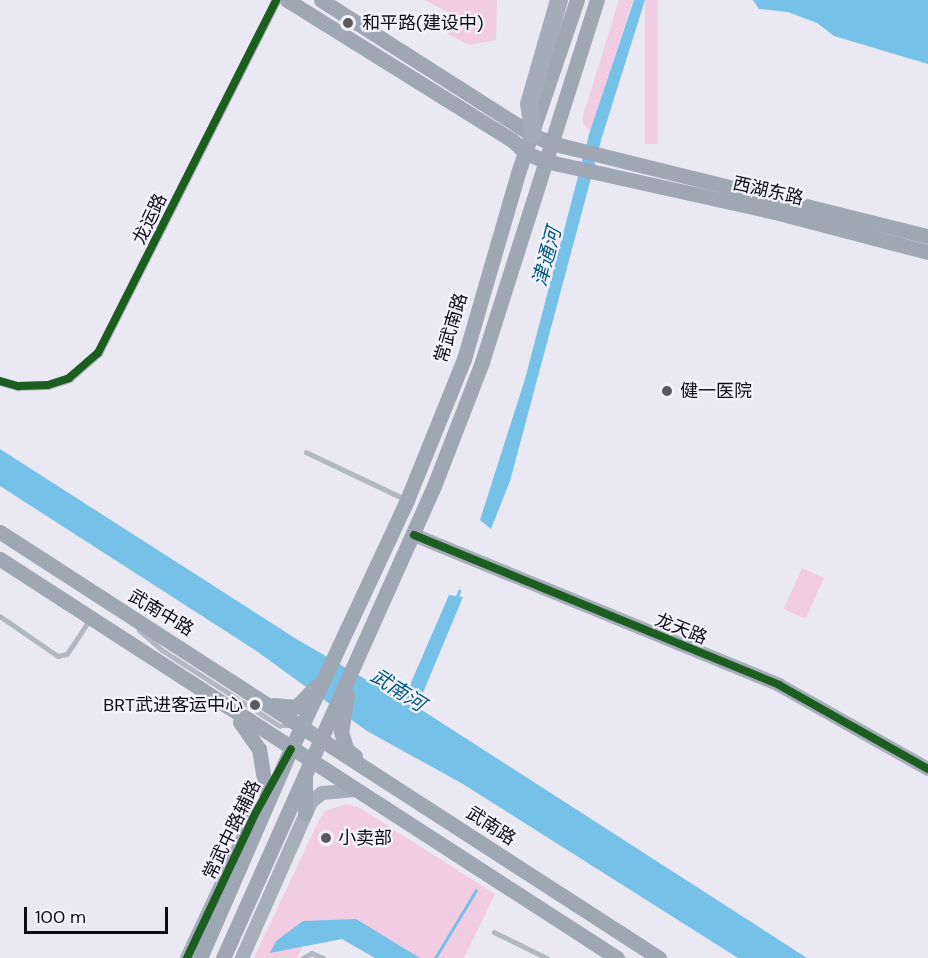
<!DOCTYPE html>
<html>
<head>
<meta charset="utf-8">
<style>
	body { margin:0 }
	#map { position:relative; width:928px; height:958px; overflow:hidden; background:#eae8f3; font-family:"DM Sans","Noto Sans SC",sans-serif }
	div>[style] { position:absolute }
	.green>* { inset:0; background:#f2cce2; transform-origin:0 0 }
	.water>* { inset:0; background:#76c1e7 }
	.stream>* { height:3px; margin:-1.5px; padding:0 1.5px; transform-origin:1.5px; border-radius:1.5px; background:#76c1e7 }
	.lane>* { height:4.5px; margin:-2.25px; padding:0 2.25px; transform-origin:2.25px; border-radius:2.25px; background:#b1b7c3 }
	.street>* { height:9px; margin:-4.5px; padding:0 4.5px; transform-origin:4.5px; border-radius:4.5px; background:#b1b7c3 }
	.secondary>* { height:14px; margin:-7px; padding:0 7px; transform-origin:7px; border-radius:7px; background:#a6adbb }
	.primary>* { height:15px; margin:-7.5px; padding:0 7.5px; transform-origin:7.5px; border-radius:7.5px; background:#9fa7b5 }
	.highway>* { height:18px; margin:-9px; padding:0 9px; transform-origin:9px; border-radius:9px; background:#a4abba }
	.cycleway>* { height:8px; margin:-4px; padding:0 4px; transform-origin:4px; border-radius:4px; background:#1b5e20 }
	.dots>* { width:16px; height:16px; translate:-50% -50%; box-sizing:border-box; border:3px solid #f3f2fe; border-radius:50% }
	span { translate:-50% -50%; white-space:nowrap; text-align:center; line-height:1.15; -webkit-text-stroke:4.5px #f3f2fe; paint-order:stroke }
	.poi-label { font-size:18px; color:#0d0c13 }
	.left { translate:0 -50%; text-align:left }
	.right { translate:-100% -50%; text-align:right }
	.street-label { font-size:18px; color:#0d0c13 }
	.water-label { font-size:20px; color:#035c7d; font-style:italic }
	.scale { position:absolute; left:24px; top:907px; width:144px; height:27px; box-sizing:border-box; border:3px solid #0d0c13; border-top:0; padding-left:8px; font-size:18px; line-height:21px; white-space:nowrap; color:#0d0c13; -webkit-text-stroke:4px #f3f2fe; paint-order:stroke }
</style>
</head>
<body>
<div id="map">
	<div class="green">
		<div style="clip-path:polygon(425px 0,497px 0,496px 40px,469px 45px,448px 34px,457px 18px)"></div>
		<div style="clip-path:polygon(619px 0,633px 0,590px 131px,583px 124px,583px 116px)"></div>
		<div style="left:645px;top:0;width:13px;height:144px"></div>
		<div style="left:802px;top:568px;width:24px;height:45px;rotate:24deg"></div>
		<div style="clip-path:polygon(347px 804px,360px 808px,495px 894px,464px 958px,375px 958px,342px 939px,304px 943px,297px 958px,254px 958px,319px 820px,325px 811px)"></div>
	</div>
	<div class="water">
		<div style="clip-path:polygon(634px 0,645px 0,602px 137px,510px 481px,491px 529px,480px 520px,525px 379px,590px 131px)"></div>
		<div style="clip-path:polygon(753px 0,928px 0,928px 64px,834px 36px,817px 23px,788px 12px,759px 9px)"></div>
		<div style="clip-path:polygon(0 449px,298px 640px,403px 701px,449px 595px,463px 597px,417px 707px,807px 958px,738px 958px,463px 784px,367px 731px,255px 650px,0 486px)"></div>
		<div style="clip-path:polygon(356px 919px,420px 958px,375px 958px,342px 939px,270px 953px,276px 941px,303px 921px)"></div>
	</div>
	<div class="stream">
		<div style="left:456px;top:599px;width:9px;rotate:-69deg"></div>
		<div style="left:435px;top:958px;width:79px;rotate:-58.9deg"></div>
	</div>
	<div class="lane">
		<div style="left:306px;top:452px;width:110px;rotate:25.4deg"></div>
		<div style="left:0;top:616px;width:70px;rotate:34.6deg"></div>
		<div style="left:58px;top:656px;width:9px;rotate:-13deg"></div>
		<div style="left:67px;top:654px;width:42px;rotate:-56.7deg"></div>
		<div style="left:139px;top:630px;width:30px;rotate:41deg"></div>
		<div style="left:162px;top:650px;width:140px;rotate:32.8deg"></div>
		<div style="left:280px;top:726px;width:10px"></div>
		<div style="left:494px;top:932px;width:59px;rotate:26.1deg"></div>
		<div style="left:303px;top:958px;width:10px;rotate:-29deg"></div>
		<div style="left:312px;top:953px;width:12px;rotate:24deg"></div>
	</div>
	<div class="street">
		<div style="left:0;top:381px;width:19px;rotate:16deg"></div>
		<div style="left:18px;top:386px;width:30px;rotate:-2deg"></div>
		<div style="left:48px;top:385px;width:22px;rotate:-18deg"></div>
		<div style="left:69px;top:378px;width:38px;rotate:-41deg"></div>
		<div style="left:98px;top:353px;width:395px;rotate:-63.2deg"></div>
	</div>
	<div class="secondary">
		<div style="left:414px;top:535px;width:395px;rotate:22.3deg"></div>
		<div style="left:779px;top:685px;width:171px;rotate:29.4deg"></div>
		<div style="left:187px;top:958px;width:162px;rotate:-64.9deg"></div>
		<div style="left:242px;top:958px;width:171px;rotate:-66.1deg"></div>
		<div style="left:311px;top:802px;width:14px;rotate:-39deg"></div>
		<div style="left:322px;top:793px;width:33px;rotate:-5deg"></div>
	</div>
	<div class="primary">
		<div style="left:287px;top:0;width:265px;rotate:31.9deg"></div>
		<div style="left:512px;top:140px;width:19px;rotate:43deg"></div>
		<div style="left:526px;top:153px;width:21px;rotate:23deg"></div>
		<div style="left:545px;top:161px;width:236px;rotate:12.5deg"></div>
		<div style="left:775px;top:212px;width:158px;rotate:14.7deg"></div>
		<div style="left:321px;top:0;width:251px;rotate:32.5deg"></div>
		<div style="left:533px;top:135px;width:20px;rotate:24deg"></div>
		<div style="left:551px;top:143px;width:388px;rotate:13.9deg"></div>
		<div style="left:0;top:532px;width:785px;rotate:32.88deg"></div>
		<div style="left:0;top:559px;width:735px;rotate:32.89deg"></div>
		<div style="left:347px;top:695px;width:37px;rotate:99deg"></div>
		<div style="left:341px;top:732px;width:19px;rotate:72deg"></div>
		<div style="left:347px;top:750px;width:10px;rotate:37deg"></div>
		<div style="left:273px;top:705px;width:23px;rotate:5deg"></div>
		<div style="left:296px;top:707px;width:28px;rotate:-46deg"></div>
		<div style="left:240px;top:722px;width:33px;rotate:55deg"></div>
		<div style="left:259px;top:749px;width:50px;rotate:80.7deg"></div>
		<div style="left:305px;top:775px;width:38px;rotate:90deg"></div>
		<div style="left:200px;top:958px;width:228px;rotate:-66.5deg"></div>
		<div style="left:291px;top:749px;width:275px;rotate:-65deg"></div>
		<div style="left:407px;top:500px;width:152px;rotate:-68deg"></div>
		<div style="left:464px;top:359px;width:194px;rotate:-73.8deg"></div>
		<div style="left:518px;top:173px;width:183px;rotate:-71.2deg"></div>
		<div style="left:223px;top:958px;width:517px;rotate:-65.91deg"></div>
		<div style="left:434px;top:486px;width:133px;rotate:-68.8deg"></div>
		<div style="left:482px;top:362px;width:380px;rotate:-72.4deg"></div>
	</div>
	<div class="highway">
		<div style="left:533px;top:135px;width:31px;rotate:-97deg"></div>
		<div style="left:529px;top:104px;width:108px;rotate:-73.9deg"></div>
	</div>
	<div class="cycleway">
		<div style="left:0;top:381px;width:19px;rotate:16deg"></div>
		<div style="left:18px;top:386px;width:30px;rotate:-2deg"></div>
		<div style="left:48px;top:385px;width:22px;rotate:-18deg"></div>
		<div style="left:69px;top:378px;width:38px;rotate:-41deg"></div>
		<div style="left:98px;top:353px;width:395px;rotate:-63.2deg"></div>
		<div style="left:414px;top:535px;width:395px;rotate:22.3deg"></div>
		<div style="left:779px;top:685px;width:171px;rotate:29.4deg"></div>
		<div style="left:187px;top:958px;width:159px;rotate:-64.7deg"></div>
		<div style="left:255px;top:814px;width:74px;rotate:-61deg"></div>
	</div>
	<div class="dots">
		<div style="left:348px;top:23px;background:#5a5961"></div>
		<div style="left:667px;top:391px;background:#5a5961"></div>
		<div style="left:255px;top:705px;background:#5a5961"></div>
		<div style="left:326px;top:838px;background:#5a5961"></div>
	</div>
	<div class="poi-label">
		<span class="left" style="left:362px;top:23px">和平路(建设中)</span>
		<span class="left" style="left:680px;top:391px">健一医院</span>
		<span class="right" style="left:243px;top:705px">BRT武进客运中心</span>
		<span class="left" style="left:338px;top:838px">小卖部</span>
	</div>
	<div class="street-label">
		<span style="left:768px;top:191px;rotate:13deg">西湖东路</span>
		<span style="left:150px;top:219px;rotate:-64deg">龙运路</span>
		<span style="left:451px;top:328px;rotate:-73deg">常武南路</span>
		<span style="left:161px;top:613px;rotate:31deg">武南中路</span>
		<span style="left:681px;top:629px;rotate:22deg">龙天路</span>
		<span style="left:491px;top:826px;rotate:33deg">武南路</span>
		<span style="left:232px;top:830px;rotate:-64deg">常武中路辅路</span>
	</div>
	<div class="water-label">
		<span style="left:547px;top:257px;rotate:-75deg">津通河</span>
		<span style="left:398px;top:690px;rotate:33deg">武南河</span>
	</div>
	<div class="scale">100 m</div>
</div>
</body>
</html>
